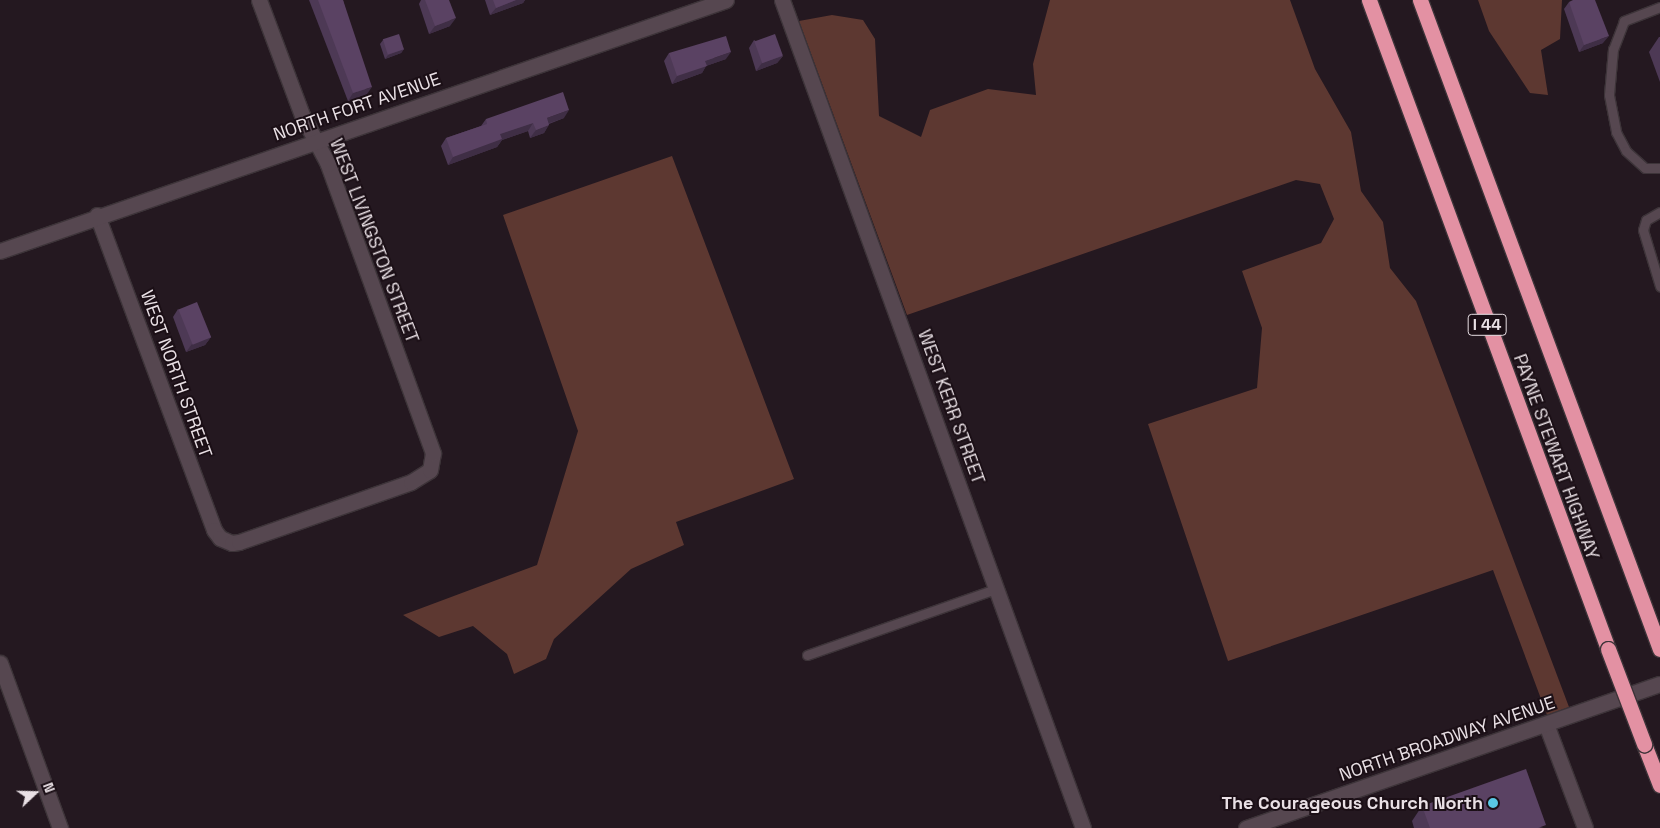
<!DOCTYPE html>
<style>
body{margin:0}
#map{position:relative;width:1660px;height:828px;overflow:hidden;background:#241820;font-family:"Space Grotesk",sans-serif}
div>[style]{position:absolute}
.green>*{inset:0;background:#5d3831}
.roads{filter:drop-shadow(1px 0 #3d3439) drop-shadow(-1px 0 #3d3439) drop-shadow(0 1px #3d3439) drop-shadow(0 -1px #3d3439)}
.lane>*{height:9px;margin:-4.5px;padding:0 4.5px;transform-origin:4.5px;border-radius:4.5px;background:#564750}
.street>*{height:15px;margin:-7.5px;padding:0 7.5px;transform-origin:7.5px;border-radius:7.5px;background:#564750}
.highway>*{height:15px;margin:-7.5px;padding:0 7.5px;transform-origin:7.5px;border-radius:7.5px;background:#e391a3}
.bridges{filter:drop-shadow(1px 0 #3d3439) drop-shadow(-1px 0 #3d3439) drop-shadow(0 1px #3d3439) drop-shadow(0 -1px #3d3439)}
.highway-bridge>*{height:15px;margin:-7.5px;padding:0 7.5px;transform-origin:7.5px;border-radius:7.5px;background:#e391a3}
.wall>*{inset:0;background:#4d3955}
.shaded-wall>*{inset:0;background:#3f2e45}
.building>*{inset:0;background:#5a4263;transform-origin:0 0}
.dots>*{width:14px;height:14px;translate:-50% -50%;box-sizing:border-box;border:2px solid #1b0f16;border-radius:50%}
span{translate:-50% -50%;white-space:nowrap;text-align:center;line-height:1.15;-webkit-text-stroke:4px #1b0f16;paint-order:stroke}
.shield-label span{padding:1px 4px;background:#1b0f16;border:1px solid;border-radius:4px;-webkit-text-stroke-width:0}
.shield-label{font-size:16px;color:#e9e0e5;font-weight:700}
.street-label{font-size:18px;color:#e9e0e5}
.poi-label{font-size:18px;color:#e9e0e5;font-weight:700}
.right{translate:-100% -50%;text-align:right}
.north{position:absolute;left:10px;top:768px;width:50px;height:50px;-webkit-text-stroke:4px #1b0f16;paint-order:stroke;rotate:69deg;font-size:14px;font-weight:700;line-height:20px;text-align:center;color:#e9e0e5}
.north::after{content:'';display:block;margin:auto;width:18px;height:22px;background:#e9e0e5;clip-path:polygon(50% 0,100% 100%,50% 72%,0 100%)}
</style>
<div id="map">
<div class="green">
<div style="clip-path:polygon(1050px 0,1290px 0,1315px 69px,1351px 132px,1361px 191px,1383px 222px,1390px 268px,1416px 301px,1569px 707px,1547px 715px,1493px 570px,1228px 661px,1148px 424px,1257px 388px,1262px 328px,1242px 271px,1321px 243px,1334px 219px,1320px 184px,1296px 180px,907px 315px,799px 21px,832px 15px,863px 20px,875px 39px,879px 116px,921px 137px,930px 110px,988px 89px,1036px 95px,1033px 64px)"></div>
<div style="clip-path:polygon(1478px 0,1562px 0,1560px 39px,1541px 50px,1548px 95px,1530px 93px,1489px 31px)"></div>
<div style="clip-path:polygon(672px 156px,794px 479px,676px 522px,684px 545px,631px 569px,554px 639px,546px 659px,514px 674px,507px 654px,473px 626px,439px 637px,403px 615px,537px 565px,578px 431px,503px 215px)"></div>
</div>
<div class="roads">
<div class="lane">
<div style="left:1660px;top:7px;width:39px;rotate:159deg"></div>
<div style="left:1624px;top:21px;width:30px;rotate:111deg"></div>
<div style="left:1613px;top:49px;width:46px;rotate:95deg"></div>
<div style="left:1609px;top:95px;width:38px;rotate:79deg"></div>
<div style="left:1616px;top:132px;width:21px;rotate:62deg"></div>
<div style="left:1626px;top:151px;width:25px;rotate:42deg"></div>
<div style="left:1645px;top:168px;width:15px"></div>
<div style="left:1660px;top:212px;width:16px;rotate:150deg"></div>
<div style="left:1646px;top:220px;width:10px;rotate:107deg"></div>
<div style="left:1643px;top:230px;width:59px;rotate:73.1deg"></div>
<div style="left:807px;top:655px;width:202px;rotate:-19.3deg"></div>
</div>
<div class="street">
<div style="left:782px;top:0;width:881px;rotate:70.02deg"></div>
<div style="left:97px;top:215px;width:336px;rotate:69.6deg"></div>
<div style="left:214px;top:530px;width:10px;rotate:53deg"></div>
<div style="left:220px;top:538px;width:13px;rotate:23deg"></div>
<div style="left:232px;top:543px;width:7px;rotate:-8deg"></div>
<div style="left:239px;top:542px;width:182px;rotate:-19.2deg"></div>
<div style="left:411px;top:482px;width:22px;rotate:-32deg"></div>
<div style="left:430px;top:470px;width:17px;rotate:-80deg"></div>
<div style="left:433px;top:453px;width:307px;rotate:-110deg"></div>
<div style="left:328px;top:164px;width:55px;rotate:-118deg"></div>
<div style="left:302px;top:115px;width:123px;rotate:-110.5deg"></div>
<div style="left:0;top:251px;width:768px;rotate:-19.07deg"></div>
<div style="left:0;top:663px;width:176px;rotate:70deg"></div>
<div style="left:1546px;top:724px;width:111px;rotate:69.4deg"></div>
<div style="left:1246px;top:828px;width:438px;rotate:-19.2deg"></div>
</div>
<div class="highway">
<div style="left:1369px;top:0;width:692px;rotate:69.78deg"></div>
<div style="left:1420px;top:0;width:692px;rotate:69.71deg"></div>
<div style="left:1644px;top:744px;width:44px;rotate:68.7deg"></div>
</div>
</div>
<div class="bridges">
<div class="highway-bridge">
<div style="left:1608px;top:649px;width:102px;rotate:69.2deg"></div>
</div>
</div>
<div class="wall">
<div style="clip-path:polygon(309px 0,343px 0,367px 94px,348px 101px)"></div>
<div style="clip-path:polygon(421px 0,449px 0,450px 26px,429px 34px,419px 4px)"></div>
<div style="clip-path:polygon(485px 0,525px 0,523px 3px,490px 15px)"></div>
<div style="clip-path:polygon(1569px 2px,1603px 43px,1579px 52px,1564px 9px)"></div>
<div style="clip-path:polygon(1659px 37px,1660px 37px,1660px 82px,1649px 52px)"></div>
<div style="clip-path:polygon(383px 40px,404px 49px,401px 53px,385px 59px,380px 44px)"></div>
<div style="clip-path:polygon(754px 40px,783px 56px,777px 63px,756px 71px,749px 48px)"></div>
<div style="clip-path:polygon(669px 53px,726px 59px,706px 66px,702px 73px,672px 84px,664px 61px)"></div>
<div style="clip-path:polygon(564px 118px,549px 124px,544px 133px,530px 138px,528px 131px,502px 140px,497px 147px,448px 165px,441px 146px,446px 138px,481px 126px,486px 119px)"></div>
<div style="clip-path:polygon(178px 309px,211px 337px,205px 345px,186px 352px,173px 317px)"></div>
<div style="clip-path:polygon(1422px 806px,1544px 828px,1414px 828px,1412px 821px)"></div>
</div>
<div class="shaded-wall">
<div style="clip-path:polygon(516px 0,525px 0,523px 3px,490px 15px,496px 8px)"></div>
<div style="clip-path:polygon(456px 18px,450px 26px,429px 34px,435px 26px)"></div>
<div style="clip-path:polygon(1609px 36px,1603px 43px,1579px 52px,1584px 45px)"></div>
<div style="clip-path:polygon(404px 49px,401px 53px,385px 59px,388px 55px)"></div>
<div style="clip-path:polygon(731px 52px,726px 59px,706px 66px,702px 73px,672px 84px,677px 76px,705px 61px)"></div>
<div style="clip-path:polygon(783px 56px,777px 63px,756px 71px,762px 63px)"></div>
<div style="clip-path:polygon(372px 87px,367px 94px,348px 101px,353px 93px)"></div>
<div style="clip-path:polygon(569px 110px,564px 118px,541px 126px,547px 118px)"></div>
<div style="clip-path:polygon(533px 123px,528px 131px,502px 140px,497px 147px,448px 165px,453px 157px,500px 134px)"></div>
<div style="clip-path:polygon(549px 125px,544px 133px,530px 138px,536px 130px)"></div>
<div style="clip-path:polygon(211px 337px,205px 345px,186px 352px,192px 344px)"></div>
</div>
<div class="building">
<div style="clip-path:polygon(318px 0,343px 0,372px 87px,353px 93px)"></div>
<div style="clip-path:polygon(425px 0,449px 0,456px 18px,435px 26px)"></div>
<div style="clip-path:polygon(493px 0,516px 0,496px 8px)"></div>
<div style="clip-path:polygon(1573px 0,1595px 0,1609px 36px,1584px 45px,1569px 2px)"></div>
<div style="left:399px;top:34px;width:16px;height:17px;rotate:72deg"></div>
<div style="left:775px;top:34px;width:23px;height:22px;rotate:70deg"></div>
<div style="clip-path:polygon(726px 36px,731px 52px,705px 61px,707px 66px,677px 76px,669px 53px)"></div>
<div style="clip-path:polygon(563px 92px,569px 110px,547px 118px,549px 125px,536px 130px,533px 123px,500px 134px,502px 139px,453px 157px,446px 138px,487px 124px,486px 119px)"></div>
<div style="left:197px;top:302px;width:38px;height:20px;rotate:68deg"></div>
<div style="clip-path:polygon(1526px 769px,1546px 825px,1538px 828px,1430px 828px,1422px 806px)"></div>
</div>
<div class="dots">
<div style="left:1493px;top:803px;background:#59c8e5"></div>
</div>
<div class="shield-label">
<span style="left:1487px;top:325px">I 44</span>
</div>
<div class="street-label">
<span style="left:357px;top:107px;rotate:-19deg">NORTH FORT AVENUE</span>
<span style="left:374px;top:241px;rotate:69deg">WEST LIVINGSTON STREET</span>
<span style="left:176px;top:374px;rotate:70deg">WEST NORTH STREET</span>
<span style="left:951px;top:407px;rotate:70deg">WEST KERR STREET</span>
<span style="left:1556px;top:457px;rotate:70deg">PAYNE STEWART HIGHWAY</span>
<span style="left:1447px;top:739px;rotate:-19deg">NORTH BROADWAY AVENUE</span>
</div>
<div class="poi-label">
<span class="right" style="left:1483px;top:803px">The Courageous Church North</span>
</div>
<div class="north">N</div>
</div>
